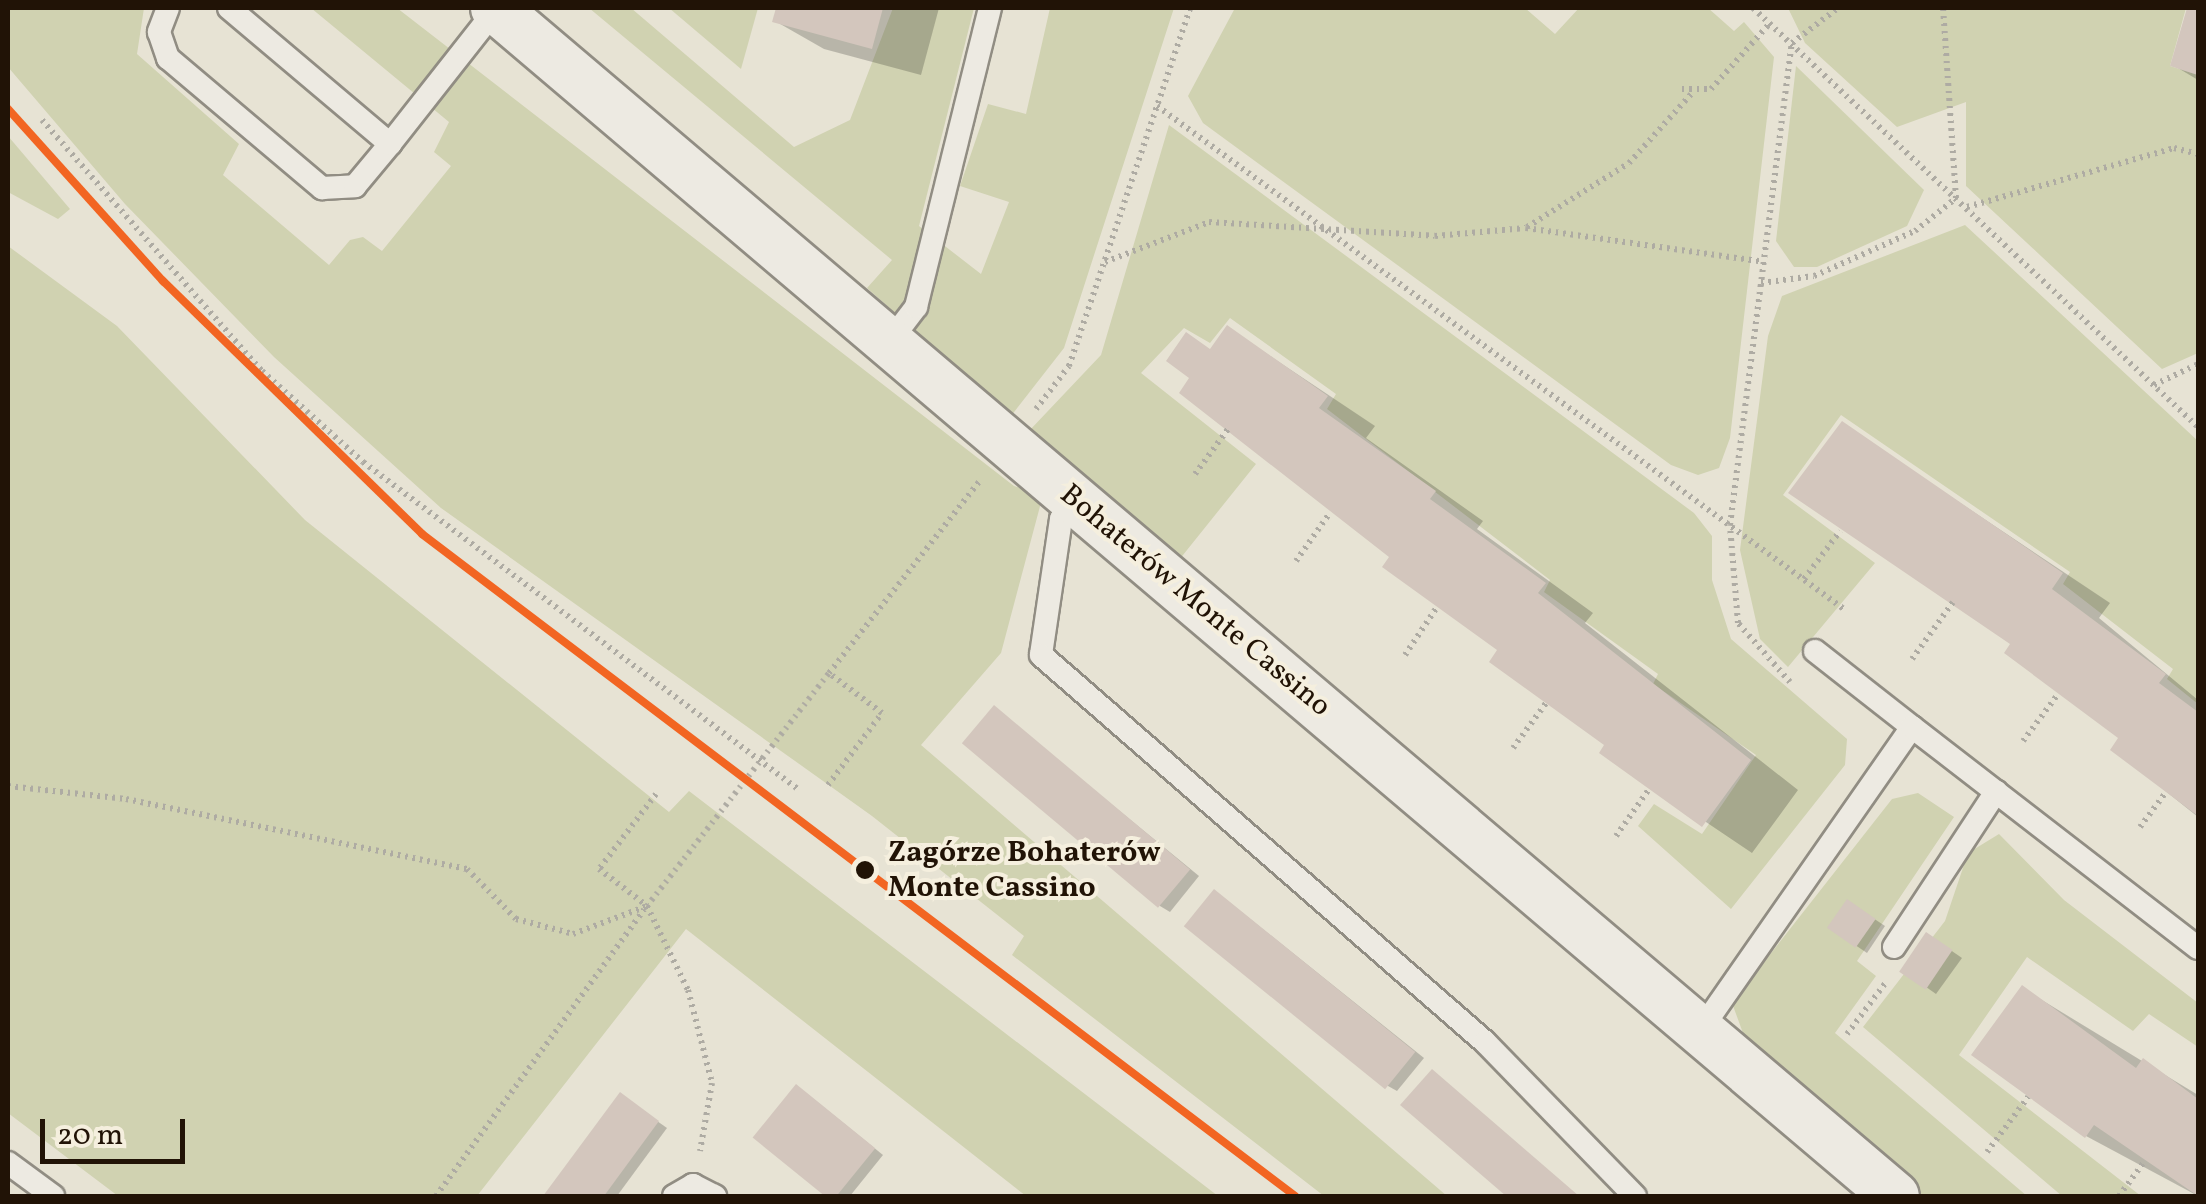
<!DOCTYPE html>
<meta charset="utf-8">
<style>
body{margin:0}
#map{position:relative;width:2206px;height:1204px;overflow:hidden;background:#e7e3d4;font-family:Vollkorn,serif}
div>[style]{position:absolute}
.green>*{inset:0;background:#d0d2b1}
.shadow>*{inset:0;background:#0003}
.building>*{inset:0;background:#d3c6bd;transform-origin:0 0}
.path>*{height:6px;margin-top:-3px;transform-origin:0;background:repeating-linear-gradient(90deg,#aeaba3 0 2.5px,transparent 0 7.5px)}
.roads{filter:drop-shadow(2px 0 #918d83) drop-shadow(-2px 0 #918d83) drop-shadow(0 2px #918d83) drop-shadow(0 -2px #918d83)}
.service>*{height:22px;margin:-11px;padding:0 11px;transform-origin:11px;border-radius:11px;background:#edeae2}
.minor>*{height:48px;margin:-24px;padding:0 24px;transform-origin:24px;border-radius:24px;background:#edeae2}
.path-bridge>*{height:6px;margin-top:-3px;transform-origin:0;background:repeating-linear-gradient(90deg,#aeaba3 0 2.5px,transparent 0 7.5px)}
.tram-1>*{height:8px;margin:-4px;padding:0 4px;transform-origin:4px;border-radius:4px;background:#f26522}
.dots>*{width:28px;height:28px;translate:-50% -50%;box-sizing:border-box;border:5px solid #f5efde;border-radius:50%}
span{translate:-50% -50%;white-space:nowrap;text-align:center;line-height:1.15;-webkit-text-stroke:8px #f5efde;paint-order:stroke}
.street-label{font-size:30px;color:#211306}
.stop-label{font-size:30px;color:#211306;font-weight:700}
.left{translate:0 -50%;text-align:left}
.frame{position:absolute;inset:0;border:10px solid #211306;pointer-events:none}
.scale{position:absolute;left:40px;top:1119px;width:145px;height:45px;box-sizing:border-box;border:5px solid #211306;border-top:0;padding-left:12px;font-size:30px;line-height:35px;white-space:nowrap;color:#211306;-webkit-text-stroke:8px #f5efde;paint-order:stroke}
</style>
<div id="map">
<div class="green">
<div style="clip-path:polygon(8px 8px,144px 8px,137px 54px,239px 144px,223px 175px,329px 265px,350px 240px,363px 237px,382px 251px,451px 166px,434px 152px,449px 122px,311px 8px,397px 8px,1014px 486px,1043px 495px,1001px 653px,921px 745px,1447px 1196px,1324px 1196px,1012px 955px,1024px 936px,872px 816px,441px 508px,274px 357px,125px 204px,8px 67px)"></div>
<div style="clip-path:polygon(589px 8px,631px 8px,794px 147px,850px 120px,893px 8px,974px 8px,919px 226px,981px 274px,1009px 202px,960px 186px,988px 104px,1026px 114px,1050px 8px,1174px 8px,1064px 348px,1011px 416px,867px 288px,892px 260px)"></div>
<div style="clip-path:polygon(669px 8px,758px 8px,741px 69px)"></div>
<div style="clip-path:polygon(1235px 8px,1525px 8px,1555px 34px,1579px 8px,1708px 8px,1734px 31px,1744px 22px,1774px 57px,1730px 438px,1719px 468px,1698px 475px,1671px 465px,1203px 123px,1188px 96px)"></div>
<div style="clip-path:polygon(1788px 8px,2186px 8px,2170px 66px,2198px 75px,2198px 353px,2162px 369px,1966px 186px,1966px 102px,1897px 127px,1805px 43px)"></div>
<div style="clip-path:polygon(1796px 66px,1924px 190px,1907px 226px,1817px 267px,1794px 267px,1776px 241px)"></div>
<div style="clip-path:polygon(1169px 125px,1694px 513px,1712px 536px,1712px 580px,1731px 639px,1847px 739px,1845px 765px,1731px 909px,1638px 826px,1654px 804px,1702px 834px,1756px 755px,1653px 684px,1658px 674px,1544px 592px,1550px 580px,1327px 409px,1336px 394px,1230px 318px,1210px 343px,1184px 328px,1141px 373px,1256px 464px,1179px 560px,1029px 431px,1101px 355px)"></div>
<div style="clip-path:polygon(8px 136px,70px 209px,58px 219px,8px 192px)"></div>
<div style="clip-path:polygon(1965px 225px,2198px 441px,2198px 704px,2167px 679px,2173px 669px,2063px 584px,2070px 572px,1841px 415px,1783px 495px,1875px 563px,1788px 667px,1760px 639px,1740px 550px,1768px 336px,1782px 296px)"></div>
<div style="clip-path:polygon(8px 246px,117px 326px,305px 520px,669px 812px,689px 791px,1218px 1196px,1026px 1196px,686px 929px,477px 1196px,118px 1196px,8px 1113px)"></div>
<div style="clip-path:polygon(1918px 793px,1954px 817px,1857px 961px,1876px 976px,1835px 1033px,2027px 1196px,1922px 1196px,1747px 1044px,1732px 1003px,1892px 799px)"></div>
<div style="clip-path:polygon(1999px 834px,2064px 900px,2198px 1003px,2198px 1047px,2149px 1014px,2133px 1031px,2027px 957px,1959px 1055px,2141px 1196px,2062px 1196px,1863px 1027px,1945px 921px,1968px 853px)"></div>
</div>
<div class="shadow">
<div style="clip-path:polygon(779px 8px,939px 8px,921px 75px,824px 49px,775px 21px)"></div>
<div style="clip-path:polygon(2189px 8px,2198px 8px,2198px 80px,2173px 65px)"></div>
<div style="clip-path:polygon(1228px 328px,1375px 426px,1366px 438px,1483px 521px,1477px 529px,1593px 613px,1585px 623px,1798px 790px,1752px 853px,1602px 752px,1608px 744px,1392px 557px,1211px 352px)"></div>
<div style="clip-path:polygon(1842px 424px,2110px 603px,2099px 618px,2198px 700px,2198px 817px,2113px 749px,2122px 737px,2014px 643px)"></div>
<div style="clip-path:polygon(994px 708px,1199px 876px,1170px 912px,1160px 906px)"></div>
<div style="clip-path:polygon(1224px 898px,1424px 1058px,1397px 1091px,1388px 1086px)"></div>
<div style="clip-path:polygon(1858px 908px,1885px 926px,1867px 953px,1830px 928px)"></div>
<div style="clip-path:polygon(1936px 940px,1962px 958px,1936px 994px,1902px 970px)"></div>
<div style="clip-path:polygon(2022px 988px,2198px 1095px,2198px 1196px,2086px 1136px)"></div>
<div style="clip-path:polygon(806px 1093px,883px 1155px,850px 1196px,830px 1196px,756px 1138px)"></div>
<div style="clip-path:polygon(620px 1095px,667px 1128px,617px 1196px,546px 1196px)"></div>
</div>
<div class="building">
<div style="clip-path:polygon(776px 8px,883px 8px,872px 49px,772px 22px)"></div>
<div style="clip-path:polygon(2187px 8px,2198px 8px,2198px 75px,2170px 66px)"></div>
<div style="clip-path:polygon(1227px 325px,1328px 396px,1319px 408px,1436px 491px,1430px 499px,1546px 583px,1538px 593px,1751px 760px,1702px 827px,1599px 753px,1604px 745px,1489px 662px,1497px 650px,1382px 567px,1389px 557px,1179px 393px,1189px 378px,1166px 361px,1186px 332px,1210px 349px)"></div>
<div style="clip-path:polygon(1842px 421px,2063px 573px,2052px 589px,2166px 674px,2159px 683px,2198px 712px,2198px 816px,2110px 750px,2118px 738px,2004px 653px,2010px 644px,1788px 493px)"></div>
<div style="left:994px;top:705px;width:256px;height:50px;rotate:40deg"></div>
<div style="left:1214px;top:889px;width:259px;height:48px;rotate:39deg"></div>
<div style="left:1847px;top:899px;width:35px;height:35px;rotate:35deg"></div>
<div style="left:1926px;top:932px;width:32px;height:48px;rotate:34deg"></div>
<div style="clip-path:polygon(2022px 985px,2136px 1068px,2143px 1058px,2198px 1099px,2198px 1196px,2094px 1125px,2085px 1138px,1971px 1055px)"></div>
<div style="clip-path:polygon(1432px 1069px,1579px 1196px,1506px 1196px,1400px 1105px)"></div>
<div style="left:796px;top:1084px;width:102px;height:69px;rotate:39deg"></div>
<div style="clip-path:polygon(620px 1092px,659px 1121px,604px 1196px,543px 1196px)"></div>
</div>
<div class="path">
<div style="left:1753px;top:8px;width:611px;rotate:43.28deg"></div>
<div style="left:1682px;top:89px;width:29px"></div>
<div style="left:1711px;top:89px;width:89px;rotate:-48.2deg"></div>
<div style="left:1157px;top:106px;width:853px;rotate:36.22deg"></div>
<div style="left:42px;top:120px;width:334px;rotate:48.8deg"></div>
<div style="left:262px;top:371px;width:136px;rotate:42deg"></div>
<div style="left:363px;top:462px;width:546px;rotate:36.95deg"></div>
<div style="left:1967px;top:207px;width:215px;rotate:-15.9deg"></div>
<div style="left:2174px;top:148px;width:25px;rotate:14deg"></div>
<div style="left:1527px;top:227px;width:120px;rotate:-32.1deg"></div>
<div style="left:1629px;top:163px;width:96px;rotate:-48deg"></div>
<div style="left:1105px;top:262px;width:111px;rotate:-21deg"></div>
<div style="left:1209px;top:222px;width:226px;rotate:3.5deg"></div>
<div style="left:1435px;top:236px;width:91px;rotate:-5deg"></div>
<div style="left:1526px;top:228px;width:240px;rotate:8.1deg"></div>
<div style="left:1761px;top:283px;width:53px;rotate:-7.5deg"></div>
<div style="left:1814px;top:276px;width:111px;rotate:-24deg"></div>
<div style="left:1915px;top:231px;width:53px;rotate:-38.8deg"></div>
<div style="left:1956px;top:198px;width:190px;rotate:-93.9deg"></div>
<div style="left:2154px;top:385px;width:49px;rotate:-25.5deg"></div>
<div style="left:1036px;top:409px;width:54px;rotate:-52.5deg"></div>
<div style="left:1069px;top:366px;width:378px;rotate:-71.3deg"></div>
<div style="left:1195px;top:474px;width:56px;rotate:-53.7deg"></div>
<div style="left:1296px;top:561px;width:57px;rotate:-54.9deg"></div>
<div style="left:1804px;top:579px;width:60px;rotate:-53.1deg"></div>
<div style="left:1405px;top:655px;width:58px;rotate:-56.3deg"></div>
<div style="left:1912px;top:659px;width:70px;rotate:-54.3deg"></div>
<div style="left:1790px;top:682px;width:79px;rotate:-131.4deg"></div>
<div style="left:1738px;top:623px;width:98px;rotate:-94.7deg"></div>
<div style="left:1730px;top:525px;width:486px;rotate:-82.7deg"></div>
<div style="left:1792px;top:43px;width:58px;rotate:-37.3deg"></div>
<div style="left:2023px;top:741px;width:59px;rotate:-53.3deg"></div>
<div style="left:1513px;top:748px;width:56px;rotate:-53.7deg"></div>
<div style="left:828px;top:785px;width:90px;rotate:-53.1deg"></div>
<div style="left:882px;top:713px;width:66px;rotate:-143deg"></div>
<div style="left:829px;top:673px;width:243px;rotate:-51.9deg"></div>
<div style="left:8px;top:786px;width:119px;rotate:6.3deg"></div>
<div style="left:126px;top:799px;width:348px;rotate:11.6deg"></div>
<div style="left:467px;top:869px;width:70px;rotate:45.6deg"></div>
<div style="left:516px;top:919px;width:59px;rotate:14.7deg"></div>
<div style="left:573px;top:934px;width:79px;rotate:-20.7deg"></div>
<div style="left:656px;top:794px;width:94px;rotate:127.2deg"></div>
<div style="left:599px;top:869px;width:61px;rotate:37.6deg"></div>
<div style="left:647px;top:906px;width:93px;rotate:64deg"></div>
<div style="left:688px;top:990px;width:96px;rotate:75.5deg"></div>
<div style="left:712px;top:1083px;width:69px;rotate:100deg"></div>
<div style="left:2140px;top:827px;width:44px;rotate:-53.4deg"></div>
<div style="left:1616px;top:836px;width:57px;rotate:-54.9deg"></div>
<div style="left:1847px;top:1034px;width:66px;rotate:-53deg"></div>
<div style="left:1987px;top:1152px;width:69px;rotate:-53.3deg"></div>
<div style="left:436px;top:1196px;width:354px;rotate:-54deg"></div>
<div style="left:2119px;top:1196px;width:42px;rotate:-53.7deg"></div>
</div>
<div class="roads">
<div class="service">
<div style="left:168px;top:8px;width:26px;rotate:111deg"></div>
<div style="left:159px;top:32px;width:28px;rotate:71deg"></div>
<div style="left:168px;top:58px;width:202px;rotate:40.2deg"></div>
<div style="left:322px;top:188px;width:33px;rotate:-3deg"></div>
<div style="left:355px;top:186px;width:55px;rotate:-50.2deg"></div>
<div style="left:229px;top:8px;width:211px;rotate:40.2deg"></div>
<div style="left:390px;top:144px;width:173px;rotate:-51.8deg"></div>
<div style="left:890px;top:341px;width:43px;rotate:-52.6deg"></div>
<div style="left:916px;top:307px;width:308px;rotate:-76.1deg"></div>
<div style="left:1076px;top:501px;width:23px;rotate:130deg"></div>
<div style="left:1061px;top:519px;width:137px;rotate:98.4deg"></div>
<div style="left:1041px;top:655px;width:589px;rotate:41.08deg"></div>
<div style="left:1485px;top:1042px;width:215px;rotate:45.8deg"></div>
<div style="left:1815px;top:651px;width:123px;rotate:38.1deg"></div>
<div style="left:1894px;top:947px;width:186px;rotate:-56.7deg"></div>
<div style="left:1702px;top:1028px;width:367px;rotate:-55.1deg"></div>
<div style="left:1912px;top:727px;width:361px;rotate:37.7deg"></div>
<div style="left:8px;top:1163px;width:56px;rotate:36.3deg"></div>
<div style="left:674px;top:1196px;width:22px;rotate:-30deg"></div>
<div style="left:693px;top:1185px;width:25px;rotate:27deg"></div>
</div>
<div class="minor">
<div style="left:495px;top:8px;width:1836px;rotate:40.32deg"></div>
</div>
</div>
<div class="path-bridge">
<div style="left:647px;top:906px;width:296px;rotate:-52deg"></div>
</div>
<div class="tram-1">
<div style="left:8px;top:109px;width:232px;rotate:48deg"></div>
<div style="left:163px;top:281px;width:362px;rotate:44.3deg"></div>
<div style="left:422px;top:534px;width:1096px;rotate:37.17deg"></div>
</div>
<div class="dots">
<div style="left:865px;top:870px;background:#211306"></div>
</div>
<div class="street-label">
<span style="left:1195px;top:601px;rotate:40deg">Bohaterów Monte Cassino</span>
</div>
<div class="stop-label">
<span class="left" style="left:888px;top:870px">Zagórze Bohaterów<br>Monte Cassino</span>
</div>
<div class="frame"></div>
<div class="scale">20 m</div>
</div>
